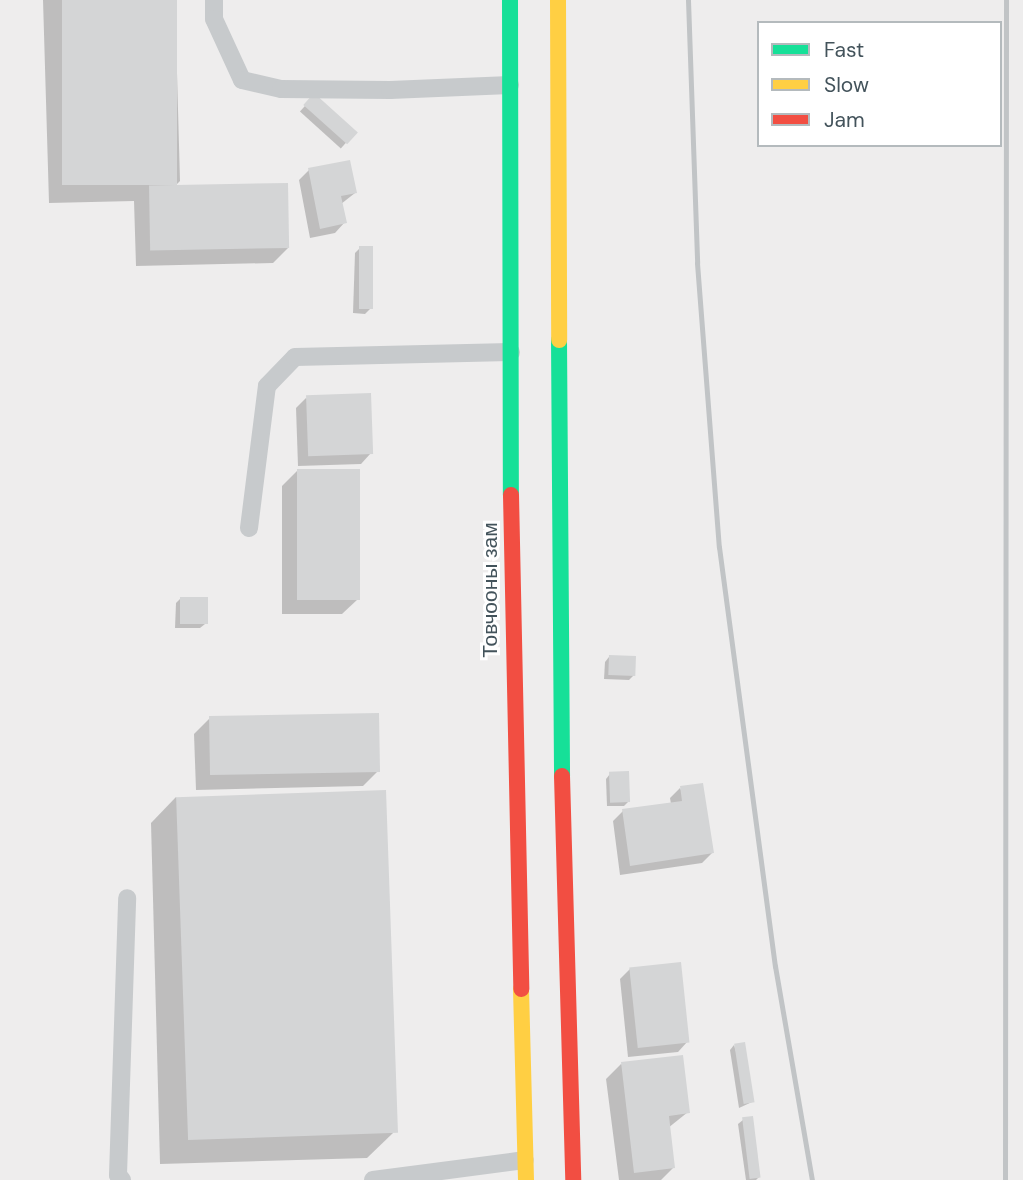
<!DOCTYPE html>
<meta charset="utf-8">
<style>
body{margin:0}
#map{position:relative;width:1023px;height:1180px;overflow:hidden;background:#eeeded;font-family:"DM Sans",sans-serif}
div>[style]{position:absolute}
.shadow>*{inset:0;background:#0003;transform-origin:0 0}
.building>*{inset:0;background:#d4d5d6;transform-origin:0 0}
.lane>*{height:18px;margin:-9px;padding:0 9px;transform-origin:9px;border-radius:9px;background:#c7cacc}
.fast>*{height:16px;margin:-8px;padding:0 8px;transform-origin:8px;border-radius:8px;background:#16e098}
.slow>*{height:16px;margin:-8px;padding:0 8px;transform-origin:8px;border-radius:8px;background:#ffcf43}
.jam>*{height:16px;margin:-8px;padding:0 8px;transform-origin:8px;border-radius:8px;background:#f24e42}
.rail>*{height:5px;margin:-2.5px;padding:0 2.5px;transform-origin:2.5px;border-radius:2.5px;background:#c1c4c6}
span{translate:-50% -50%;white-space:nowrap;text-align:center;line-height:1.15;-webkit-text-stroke:6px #fff;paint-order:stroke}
.street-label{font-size:21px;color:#43535b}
.legend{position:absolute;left:757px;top:21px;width:245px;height:126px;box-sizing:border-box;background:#fff;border:2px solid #b4babd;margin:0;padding:9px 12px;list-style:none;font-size:21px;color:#43535b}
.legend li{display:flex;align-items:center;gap:14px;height:35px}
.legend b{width:35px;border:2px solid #b4babd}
</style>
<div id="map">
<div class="shadow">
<div style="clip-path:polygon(43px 0,175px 0,180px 181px,174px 187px,288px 248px,273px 263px,136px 266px,134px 201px,49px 203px)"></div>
<div style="left:314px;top:96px;width:55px;height:21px;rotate:42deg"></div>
<div style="clip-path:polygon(309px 170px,355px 193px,341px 204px,345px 222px,335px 233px,310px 238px,299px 180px)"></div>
<div style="clip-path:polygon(360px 248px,370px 309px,365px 314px,353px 313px,355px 253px)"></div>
<div style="clip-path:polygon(306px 398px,371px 453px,361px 464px,298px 466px,296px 408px)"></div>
<div style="clip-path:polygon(297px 471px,358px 599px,342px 614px,282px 614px,282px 486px)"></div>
<div style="clip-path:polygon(181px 598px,205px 624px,200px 628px,175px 628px,176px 603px)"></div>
<div style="clip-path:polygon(609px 657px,634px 675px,629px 680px,604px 679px,605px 662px)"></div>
<div style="clip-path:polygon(209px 719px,378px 771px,363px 786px,196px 790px,194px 734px)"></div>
<div style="clip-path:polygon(610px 774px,629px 801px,624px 806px,607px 806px,606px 779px)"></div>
<div style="clip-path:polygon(680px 788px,712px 853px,702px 863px,620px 875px,613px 821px,623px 811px,671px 804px,670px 798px)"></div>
<div style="clip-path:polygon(176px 797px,393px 1133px,367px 1158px,160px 1164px,151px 823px)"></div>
<div style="clip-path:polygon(630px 969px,688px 1041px,678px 1052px,628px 1057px,620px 979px)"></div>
<div style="clip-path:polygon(734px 1045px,752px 1102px,739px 1108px,730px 1050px)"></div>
<div style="clip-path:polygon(621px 1064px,688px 1112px,668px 1128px,673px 1168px,661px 1180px,619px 1180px,606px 1079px)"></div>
<div style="clip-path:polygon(743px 1120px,760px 1176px,756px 1180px,746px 1180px,738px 1124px)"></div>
</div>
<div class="building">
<div style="left:62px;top:0;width:115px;height:185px"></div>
<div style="left:314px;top:93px;width:59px;height:16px;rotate:42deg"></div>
<div style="clip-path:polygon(350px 160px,357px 193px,341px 196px,347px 223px,320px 229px,308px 168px)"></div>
<div style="left:288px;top:183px;width:65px;height:139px;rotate:89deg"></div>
<div style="left:359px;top:246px;width:14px;height:63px"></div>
<div style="left:371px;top:393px;width:61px;height:65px;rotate:88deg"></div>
<div style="left:297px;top:469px;width:63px;height:131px"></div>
<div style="left:180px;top:597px;width:28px;height:27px"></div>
<div style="left:609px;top:655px;width:27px;height:20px;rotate:2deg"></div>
<div style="left:379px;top:713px;width:59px;height:170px;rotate:89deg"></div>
<div style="left:629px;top:771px;width:31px;height:20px;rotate:88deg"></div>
<div style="clip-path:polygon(703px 783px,714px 853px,630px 866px,622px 809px,682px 801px,680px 786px)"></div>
<div style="left:386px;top:790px;width:343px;height:210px;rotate:88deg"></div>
<div style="left:681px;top:962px;width:81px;height:52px;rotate:84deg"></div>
<div style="left:745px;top:1042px;width:61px;height:11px;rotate:81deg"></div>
<div style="clip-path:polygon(683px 1055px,690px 1113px,669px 1116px,675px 1168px,634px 1173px,621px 1062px)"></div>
<div style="left:753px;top:1116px;width:62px;height:11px;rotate:83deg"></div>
</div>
<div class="lane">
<div style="left:214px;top:0;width:19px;rotate:90deg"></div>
<div style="left:214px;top:19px;width:67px;rotate:65.3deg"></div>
<div style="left:242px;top:80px;width:40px;rotate:13deg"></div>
<div style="left:281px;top:89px;width:109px;rotate:0.5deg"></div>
<div style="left:390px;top:90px;width:120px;rotate:-2.4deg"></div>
<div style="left:249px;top:528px;width:143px;rotate:-82.8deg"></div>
<div style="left:267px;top:386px;width:40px;rotate:-46deg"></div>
<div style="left:295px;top:357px;width:216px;rotate:-1.3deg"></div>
<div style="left:122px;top:1180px;width:6px;rotate:-129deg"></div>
<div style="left:118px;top:1175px;width:277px;rotate:-88.1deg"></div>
<div style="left:373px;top:1180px;width:153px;rotate:-7.5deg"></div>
</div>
<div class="fast">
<div style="left:510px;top:0;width:495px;rotate:89.9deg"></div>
<div style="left:559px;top:340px;width:436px;rotate:89.6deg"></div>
</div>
<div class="slow">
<div style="left:558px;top:0;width:340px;rotate:89.8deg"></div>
<div style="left:521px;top:989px;width:191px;rotate:88.5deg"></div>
</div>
<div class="jam">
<div style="left:511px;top:495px;width:494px;rotate:88.8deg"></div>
<div style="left:562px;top:776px;width:404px;rotate:88.4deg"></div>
</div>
<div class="rail">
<div style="left:688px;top:0;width:263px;rotate:88deg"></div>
<div style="left:697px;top:263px;width:285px;rotate:85.6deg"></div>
<div style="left:719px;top:547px;width:423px;rotate:82.4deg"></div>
<div style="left:775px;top:966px;width:217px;rotate:80.2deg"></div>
<div style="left:1005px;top:1180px;width:1180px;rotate:-89.95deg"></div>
</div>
<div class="street-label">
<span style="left:490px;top:590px;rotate:-90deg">Товчооны зам</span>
</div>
<ul class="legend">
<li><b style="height:9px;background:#16e098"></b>Fast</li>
<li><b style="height:9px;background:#ffcf43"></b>Slow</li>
<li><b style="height:9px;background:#f24e42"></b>Jam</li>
</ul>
</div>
